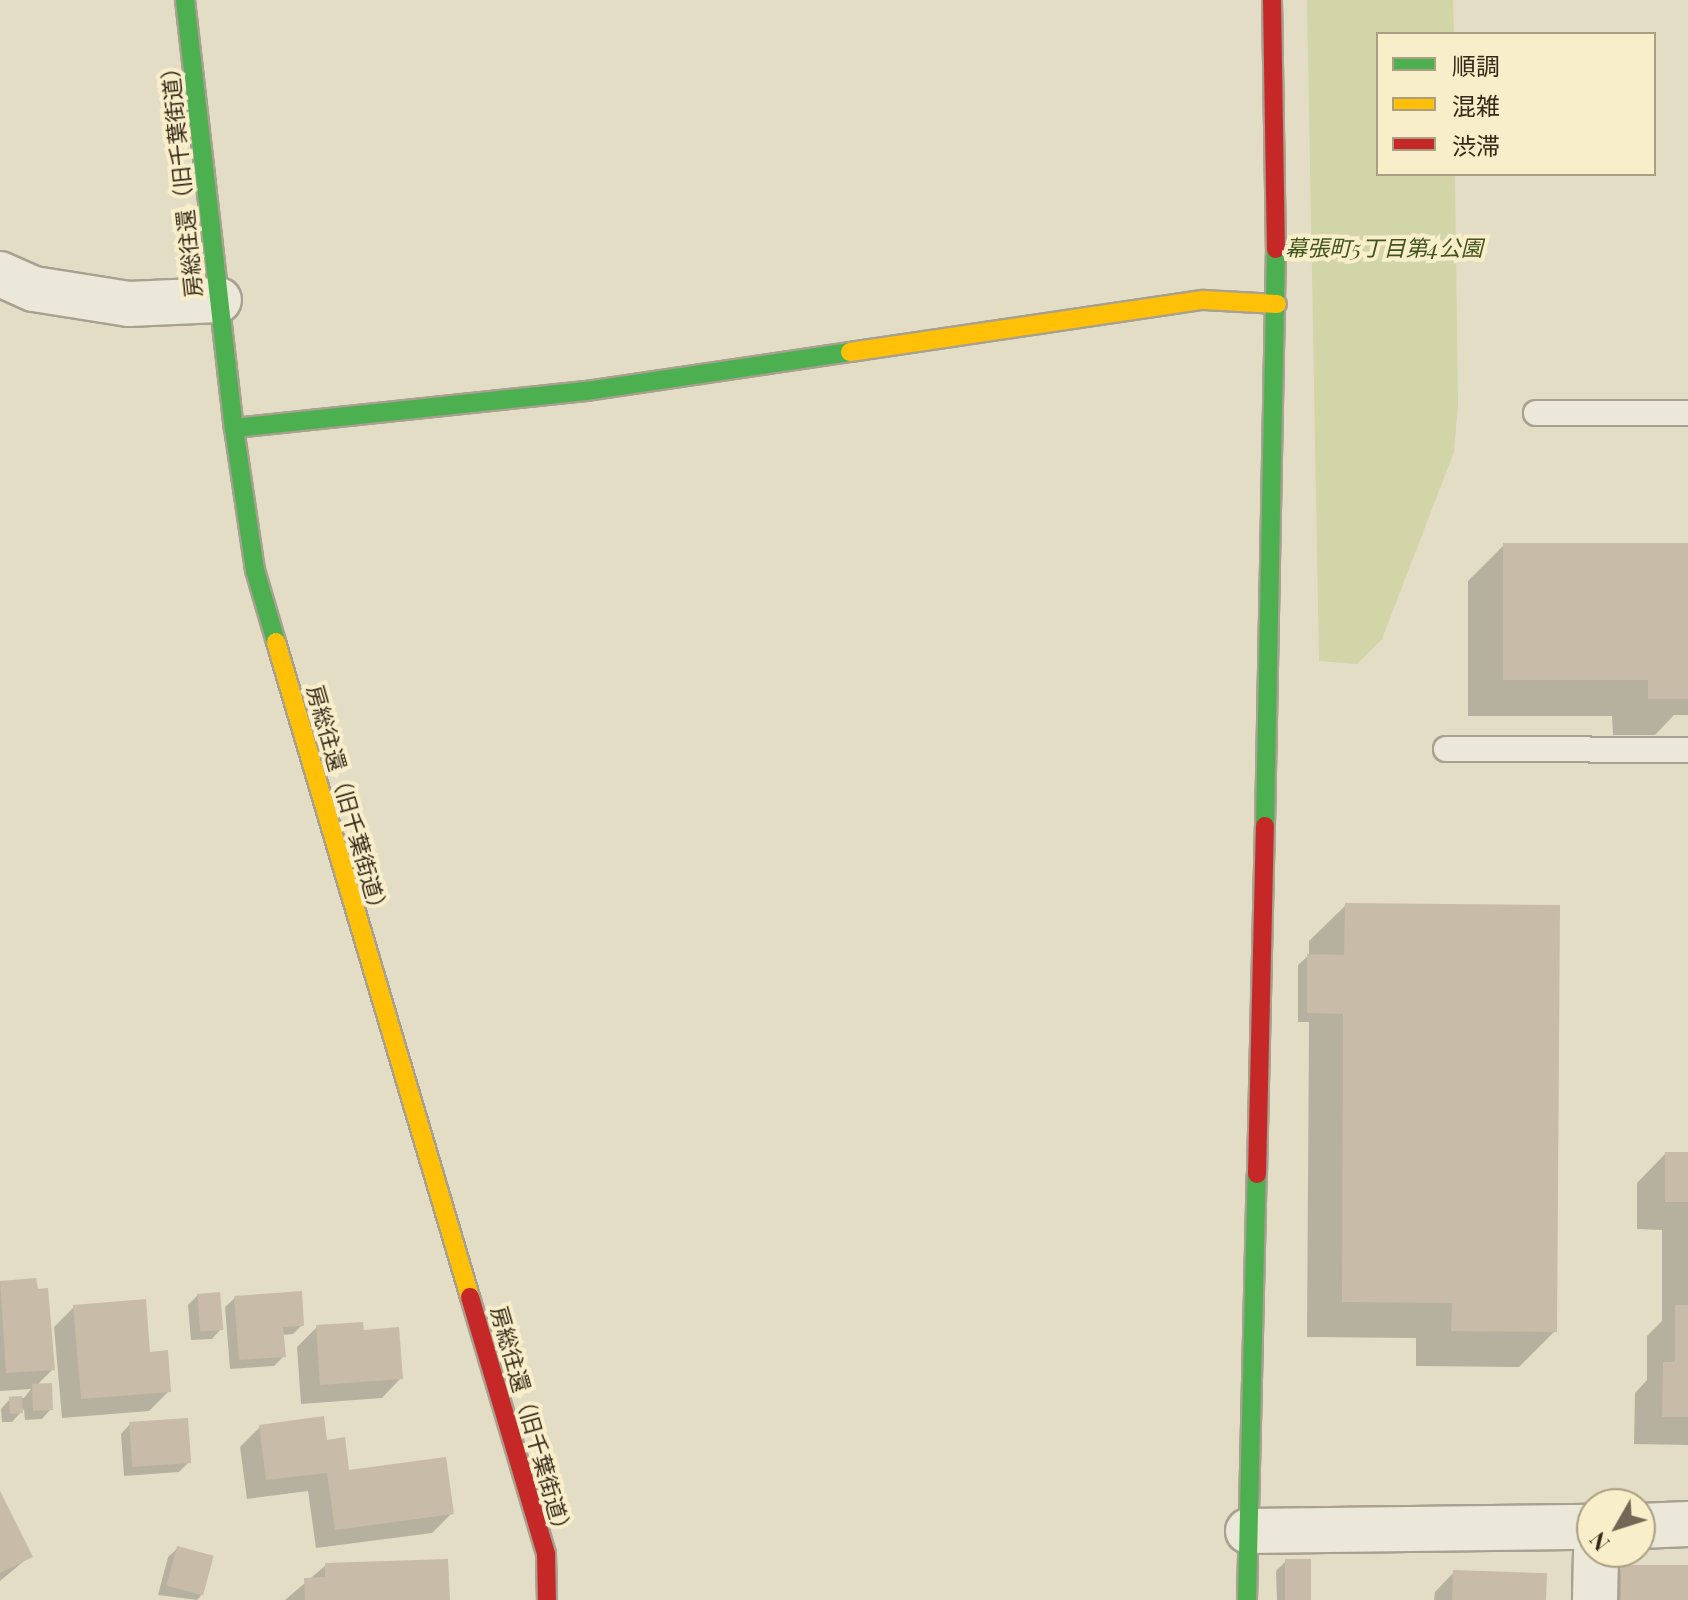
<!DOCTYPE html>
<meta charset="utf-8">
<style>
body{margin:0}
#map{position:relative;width:1688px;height:1600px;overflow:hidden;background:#e4ddc6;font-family:"Playfair Display","Noto Sans JP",serif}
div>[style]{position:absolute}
.green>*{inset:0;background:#d1d5a7}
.shadow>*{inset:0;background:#0003}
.building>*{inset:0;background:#c8bba7;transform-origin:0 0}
.roads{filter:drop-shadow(2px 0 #a8a090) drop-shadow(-2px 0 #a8a090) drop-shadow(0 2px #a8a090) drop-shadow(0 -2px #a8a090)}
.lane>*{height:24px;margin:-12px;padding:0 12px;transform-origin:12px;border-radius:12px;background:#ebe7d9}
.street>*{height:44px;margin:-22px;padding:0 22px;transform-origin:22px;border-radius:22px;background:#ebe7d9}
.fast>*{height:18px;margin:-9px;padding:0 9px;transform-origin:9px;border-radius:9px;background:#4caf50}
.slow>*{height:18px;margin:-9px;padding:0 9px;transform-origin:9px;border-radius:9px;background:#ffc107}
.jam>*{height:18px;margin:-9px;padding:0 9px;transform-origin:9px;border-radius:9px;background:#c62828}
span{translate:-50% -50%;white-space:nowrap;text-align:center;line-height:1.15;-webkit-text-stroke:8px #f8eec9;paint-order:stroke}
.street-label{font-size:22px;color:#362919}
.park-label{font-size:22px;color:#42541e;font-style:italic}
.legend{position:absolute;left:1376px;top:32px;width:280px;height:144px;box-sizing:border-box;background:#f8eec9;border:2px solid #aa9f83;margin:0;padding:10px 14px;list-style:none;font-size:24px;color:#362919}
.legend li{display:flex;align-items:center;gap:16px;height:40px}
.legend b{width:40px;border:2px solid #aa9f83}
.north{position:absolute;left:1576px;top:1488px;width:80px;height:80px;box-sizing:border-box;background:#f8eec9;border:2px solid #aa9f83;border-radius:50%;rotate:231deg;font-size:22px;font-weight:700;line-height:32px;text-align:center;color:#362919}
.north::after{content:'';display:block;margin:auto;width:28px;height:36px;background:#736856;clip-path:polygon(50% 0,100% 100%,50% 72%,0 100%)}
</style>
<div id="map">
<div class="green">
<div style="clip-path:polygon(1307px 0,1453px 0,1454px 34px,1378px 34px,1378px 174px,1455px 174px,1458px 404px,1454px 452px,1382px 639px,1357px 664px,1319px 661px)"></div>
</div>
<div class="shadow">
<div style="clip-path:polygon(1504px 545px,1688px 545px,1688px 715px,1674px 715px,1655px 735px,1613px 735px,1612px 716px,1468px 716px,1468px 581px)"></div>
<div style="clip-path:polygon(1346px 905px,1555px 1331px,1519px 1367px,1416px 1366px,1416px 1338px,1307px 1337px,1309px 1022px,1298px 1022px,1298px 965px,1309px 955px,1309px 941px)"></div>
<div style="clip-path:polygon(1665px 1154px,1688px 1154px,1688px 1445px,1634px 1444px,1635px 1393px,1647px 1380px,1647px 1336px,1662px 1321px,1662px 1230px,1637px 1229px,1637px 1183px)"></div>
<div style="clip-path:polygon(35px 1280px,53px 1369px,35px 1387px,51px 1409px,42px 1419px,25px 1420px,24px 1409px,12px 1422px,2px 1422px,1px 1409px,10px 1399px,24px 1398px,31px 1389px,0 1391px,0 1283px)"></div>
<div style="clip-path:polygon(198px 1295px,221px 1329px,212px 1339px,191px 1340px,188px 1305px)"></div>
<div style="clip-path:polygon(235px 1298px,302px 1325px,293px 1334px,282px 1335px,284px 1356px,274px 1366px,230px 1369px,225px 1307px)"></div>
<div style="clip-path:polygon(74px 1307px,148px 1354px,169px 1391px,149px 1411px,62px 1418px,54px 1327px)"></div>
<div style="clip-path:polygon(317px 1327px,362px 1332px,401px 1378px,382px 1398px,301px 1404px,297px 1347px)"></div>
<div style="clip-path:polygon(130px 1424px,189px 1462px,179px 1472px,124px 1476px,121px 1434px)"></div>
<div style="clip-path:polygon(260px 1427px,347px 1473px,452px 1513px,432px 1533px,316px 1548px,308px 1491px,247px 1499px,240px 1447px)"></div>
<div style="clip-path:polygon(0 1496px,30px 1556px,0 1581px)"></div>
<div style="clip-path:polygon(178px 1548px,201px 1596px,197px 1600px,158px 1595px,168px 1557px)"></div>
<div style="clip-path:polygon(1286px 1561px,1310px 1600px,1277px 1600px,1276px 1571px)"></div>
<div style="clip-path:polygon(326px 1565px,448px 1600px,285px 1600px)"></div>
<div style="clip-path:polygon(1622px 1567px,1688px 1567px,1688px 1600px,1602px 1600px,1602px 1586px)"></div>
<div style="clip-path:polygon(1454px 1572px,1544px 1600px,1434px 1600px,1435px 1592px)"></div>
</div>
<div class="building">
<div style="clip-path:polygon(1503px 543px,1688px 543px,1688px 699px,1648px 699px,1648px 680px,1503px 680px)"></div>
<div style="clip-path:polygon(1345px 903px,1560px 905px,1557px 1332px,1451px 1331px,1452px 1303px,1342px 1302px,1343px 1014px,1307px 1013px,1307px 954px,1344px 955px)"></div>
<div style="left:1665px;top:1152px;width:23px;height:50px"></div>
<div style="clip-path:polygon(36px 1278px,38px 1289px,48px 1288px,55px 1370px,6px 1373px,0 1281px)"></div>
<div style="clip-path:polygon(302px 1291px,304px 1326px,283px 1327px,286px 1357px,239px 1360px,234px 1296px)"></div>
<div style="left:220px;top:1292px;width:38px;height:23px;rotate:85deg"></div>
<div style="clip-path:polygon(146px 1299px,150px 1352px,168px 1350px,171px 1392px,81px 1399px,73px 1305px)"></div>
<div style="clip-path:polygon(1675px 1305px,1688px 1305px,1688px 1417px,1662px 1417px,1663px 1362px,1675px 1362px)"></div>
<div style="clip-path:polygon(363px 1322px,364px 1330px,399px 1327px,403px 1379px,320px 1385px,316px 1325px)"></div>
<div style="left:52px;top:1383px;width:27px;height:20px;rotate:88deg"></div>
<div style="left:22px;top:1396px;width:17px;height:13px;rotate:87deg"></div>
<div style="clip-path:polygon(324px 1416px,327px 1440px,345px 1437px,349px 1470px,446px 1457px,454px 1514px,335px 1530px,327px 1473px,266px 1480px,259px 1425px)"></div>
<div style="left:188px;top:1418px;width:45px;height:59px;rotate:86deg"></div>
<div style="clip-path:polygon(0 1491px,33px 1557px,0 1573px)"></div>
<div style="left:177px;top:1546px;width:38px;height:41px;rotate:15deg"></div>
<div style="clip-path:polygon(448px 1559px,450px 1600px,305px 1600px,304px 1578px,325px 1577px,325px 1563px)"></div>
<div style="left:1285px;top:1559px;width:26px;height:41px"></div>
<div style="left:1621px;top:1565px;width:67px;height:35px"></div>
<div style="left:1453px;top:1570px;width:94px;height:30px;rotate:2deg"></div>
</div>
<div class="roads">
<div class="lane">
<div style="left:1536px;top:413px;width:152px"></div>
<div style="left:1446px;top:749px;width:242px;rotate:0.2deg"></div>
</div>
<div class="street">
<div style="left:0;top:274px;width:37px;rotate:24deg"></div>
<div style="left:34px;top:289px;width:96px;rotate:9deg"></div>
<div style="left:129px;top:304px;width:90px;rotate:-2.5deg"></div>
<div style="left:1640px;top:1526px;width:48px;rotate:-2.4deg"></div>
<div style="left:1248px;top:1531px;width:344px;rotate:-0.7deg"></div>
<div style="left:1595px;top:1600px;width:48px;rotate:-88.8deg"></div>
</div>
<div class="fast">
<div style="left:185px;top:0;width:431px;rotate:83.5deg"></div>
<div style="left:234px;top:428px;width:144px;rotate:81.6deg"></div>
<div style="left:255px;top:570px;width:75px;rotate:73.7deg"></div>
<div style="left:234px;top:428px;width:354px;rotate:-6deg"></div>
<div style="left:586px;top:391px;width:267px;rotate:-8.4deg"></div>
<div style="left:1265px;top:826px;width:577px;rotate:-88.91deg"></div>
<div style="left:1247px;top:1600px;width:426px;rotate:-88.7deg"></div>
</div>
<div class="slow">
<div style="left:850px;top:352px;width:358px;rotate:-8.4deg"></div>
<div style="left:1204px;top:300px;width:73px;rotate:3.1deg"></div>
<div style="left:276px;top:642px;width:683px;rotate:73.5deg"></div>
</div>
<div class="jam">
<div style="left:1272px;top:0;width:249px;rotate:89.1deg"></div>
<div style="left:1257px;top:1174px;width:348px;rotate:-88.7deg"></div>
<div style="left:470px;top:1297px;width:268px;rotate:73.5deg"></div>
<div style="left:546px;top:1554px;width:46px;rotate:88.8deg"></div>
</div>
</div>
<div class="street-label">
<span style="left:181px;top:177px;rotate:-96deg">房総往還（旧千葉街道）</span>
<span style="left:348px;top:802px;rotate:74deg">房総往還（旧千葉街道）</span>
<span style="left:532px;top:1423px;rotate:74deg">房総往還（旧千葉街道）</span>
</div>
<div class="park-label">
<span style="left:1384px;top:248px">幕張町5丁目第4公園</span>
</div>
<ul class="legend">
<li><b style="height:10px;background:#4caf50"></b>順調</li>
<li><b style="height:10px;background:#ffc107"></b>混雑</li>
<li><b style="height:10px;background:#c62828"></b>渋滞</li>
</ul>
<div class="north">N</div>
</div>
